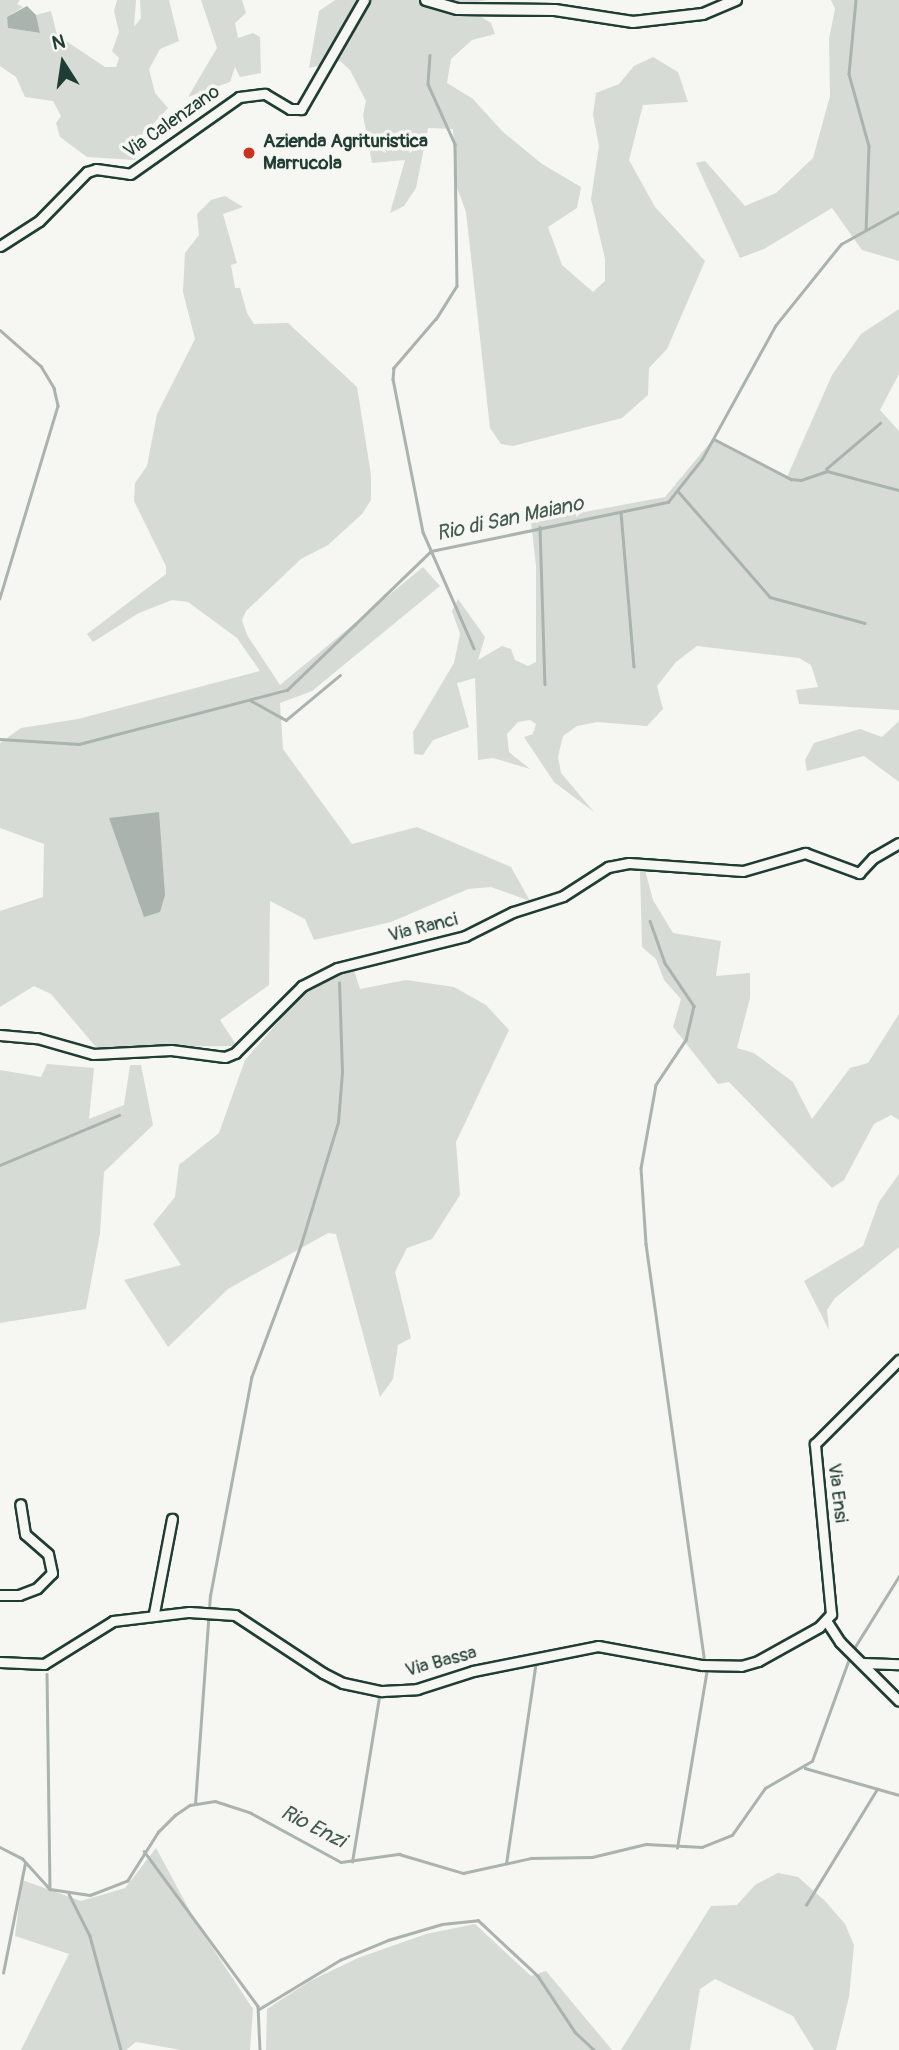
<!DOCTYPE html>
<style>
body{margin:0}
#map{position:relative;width:899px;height:2050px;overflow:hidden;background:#f6f6f2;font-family:Pangolin,sans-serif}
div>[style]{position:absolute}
.green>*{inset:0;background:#d6dbd6}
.water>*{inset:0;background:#aab3ae}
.stream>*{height:2.5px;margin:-1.25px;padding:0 1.25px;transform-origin:1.25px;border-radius:1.25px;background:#aab3ae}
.roads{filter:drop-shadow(2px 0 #1f3d34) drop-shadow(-2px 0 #1f3d34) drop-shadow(0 2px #1f3d34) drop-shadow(0 -2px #1f3d34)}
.minor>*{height:9px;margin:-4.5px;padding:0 4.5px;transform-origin:4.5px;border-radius:4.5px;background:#f6f6f2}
.tertiary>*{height:10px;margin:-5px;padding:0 5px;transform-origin:5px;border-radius:5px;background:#f6f6f2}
.dots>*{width:19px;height:19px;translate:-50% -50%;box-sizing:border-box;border:4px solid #f6f6f2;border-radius:50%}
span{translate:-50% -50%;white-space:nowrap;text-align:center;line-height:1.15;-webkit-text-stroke:7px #f6f6f2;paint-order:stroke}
.street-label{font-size:19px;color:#1f3d34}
.poi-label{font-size:19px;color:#1f3d34;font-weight:700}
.left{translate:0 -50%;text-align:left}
.water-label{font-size:21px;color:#425a52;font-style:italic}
.north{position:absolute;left:28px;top:28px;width:70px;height:70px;-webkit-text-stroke:5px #f6f6f2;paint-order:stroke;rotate:348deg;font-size:19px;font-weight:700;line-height:28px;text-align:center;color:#1f3d34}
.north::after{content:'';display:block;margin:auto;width:24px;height:32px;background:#1f3d34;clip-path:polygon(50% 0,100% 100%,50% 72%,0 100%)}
</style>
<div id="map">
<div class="green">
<div style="clip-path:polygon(0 0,20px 0,17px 4px,23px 7px,7px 17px,9px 28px,40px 33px,36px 15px,51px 11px,57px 35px,105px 67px,116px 67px,119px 58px,112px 51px,119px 32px,114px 11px,117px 0,136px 0,134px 27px,141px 18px,140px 0,169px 0,179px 41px,160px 49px,149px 69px,155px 93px,168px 108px,142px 136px,135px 160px,87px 157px,60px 137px,56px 123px,61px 116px,53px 101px,25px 97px,16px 77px,0 66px)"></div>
<div style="clip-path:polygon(201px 0,242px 0,246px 13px,235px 23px,238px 38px,253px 33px,260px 37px,261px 73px,240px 77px,235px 67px,230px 82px,188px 97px,217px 48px)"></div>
<div style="clip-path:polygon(335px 0,489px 0,461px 4px,491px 23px,495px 34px,472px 40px,451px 59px,447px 83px,473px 99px,503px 132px,542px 164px,581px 187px,577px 208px,548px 227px,562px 265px,593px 292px,605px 281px,605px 259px,591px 199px,599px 146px,593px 115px,596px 93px,619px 84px,634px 66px,653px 57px,678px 72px,688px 102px,643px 105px,629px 160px,655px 207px,705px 261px,667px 349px,649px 368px,648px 395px,622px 418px,513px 446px,501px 444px,490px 428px,466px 212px,455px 182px,453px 129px,428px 128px,416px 188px,404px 206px,390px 213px,405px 160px,372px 163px,363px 115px,366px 101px,350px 70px,340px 61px,309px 68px,319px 11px)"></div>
<div style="clip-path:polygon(831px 0,899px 0,899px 261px,862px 250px,832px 208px,764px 249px,740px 258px,696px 163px,705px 161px,745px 206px,776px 193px,813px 158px,830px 96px,829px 39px,835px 9px)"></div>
<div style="clip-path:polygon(225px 196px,243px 207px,223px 214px,237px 263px,231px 265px,235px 288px,240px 288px,247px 313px,254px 324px,288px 323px,357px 387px,371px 475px,371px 500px,362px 514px,328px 545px,301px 559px,246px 611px,242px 620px,247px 635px,280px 685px,423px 567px,440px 586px,312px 691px,280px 703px,283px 749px,352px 844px,417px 827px,511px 867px,530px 901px,491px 887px,468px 889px,391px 922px,314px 940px,305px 919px,270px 901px,269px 985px,220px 1020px,237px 1046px,96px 1047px,51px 994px,34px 986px,0 1007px,0 911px,43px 897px,44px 844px,0 828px,0 743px,21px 728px,78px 719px,260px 671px,237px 638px,188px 602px,172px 600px,139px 613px,93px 642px,87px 634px,166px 574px,166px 566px,134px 501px,135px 483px,147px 466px,157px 414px,195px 339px,183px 292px,185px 253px,199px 235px,197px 214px,211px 200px)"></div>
<div style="clip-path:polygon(899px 309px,899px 374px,880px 410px,899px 431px,899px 710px,799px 704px,796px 690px,818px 687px,811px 665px,799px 658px,697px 646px,676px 662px,657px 686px,663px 709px,647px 726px,597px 722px,577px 726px,563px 736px,558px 757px,561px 773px,594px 812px,554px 782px,524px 737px,533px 734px,536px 724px,530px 720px,518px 722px,507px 734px,509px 752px,530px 769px,493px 758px,478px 760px,475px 678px,457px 683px,469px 727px,433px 740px,423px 755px,414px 754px,413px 732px,454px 663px,460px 634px,452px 611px,458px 599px,485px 637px,478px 660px,502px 646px,511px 649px,515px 660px,528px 666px,536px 662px,536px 566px,531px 522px,665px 497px,713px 439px,787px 477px,832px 375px,861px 334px)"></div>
<div style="clip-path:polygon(899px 721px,899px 782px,864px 756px,807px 771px,805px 760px,814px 743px,860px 729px,882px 737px)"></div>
<div style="clip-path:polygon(640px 870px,645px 870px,653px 900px,673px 933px,721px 941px,716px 976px,750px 973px,750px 998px,737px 1048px,754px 1053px,793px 1082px,812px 1119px,850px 1068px,868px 1063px,899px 1014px,899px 1120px,891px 1115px,874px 1124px,844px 1180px,832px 1188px,729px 1082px,718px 1084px,673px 1027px,681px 999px,664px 980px,656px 959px,642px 947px)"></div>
<div style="clip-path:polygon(354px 970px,360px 989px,406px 980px,454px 987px,486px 1005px,509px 1030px,456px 1142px,460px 1195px,432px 1239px,407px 1248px,395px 1272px,411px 1338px,398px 1345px,393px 1379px,380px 1397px,336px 1234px,328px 1233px,228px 1289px,168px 1347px,124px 1280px,181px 1265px,153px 1224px,175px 1197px,179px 1165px,219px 1133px,245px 1060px,279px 1021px,300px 997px,336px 975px)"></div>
<div style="clip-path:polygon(47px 1064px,94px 1068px,89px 1119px,124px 1105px,130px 1065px,141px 1065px,153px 1125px,104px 1172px,100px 1233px,86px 1309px,0 1323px,0 1070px,41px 1077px)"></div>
<div style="clip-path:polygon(899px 1174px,899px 1247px,835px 1298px,827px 1310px,829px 1330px,804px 1281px,863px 1246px,879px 1202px)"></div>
<div style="clip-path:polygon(156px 1848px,198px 1926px,253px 2009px,250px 2050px,181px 2050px,136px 2042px,126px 2050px,21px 2050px,69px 1954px,15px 1936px,22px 1880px,81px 1901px,125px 1888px)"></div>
<div style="clip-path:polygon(778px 1873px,798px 1877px,825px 1901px,845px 1924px,854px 1945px,849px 1997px,836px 2050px,814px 2050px,793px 2016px,715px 1979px,700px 1989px,690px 2050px,621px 2050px,711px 1906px,737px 1905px,755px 1885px)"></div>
<div style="clip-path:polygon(475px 1924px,531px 1976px,546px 1971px,612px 2050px,266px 2050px,267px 2009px,310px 1981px,358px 1958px,426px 1934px)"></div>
</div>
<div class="water">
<div style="clip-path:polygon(27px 6px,36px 15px,40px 33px,8px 28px,7px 17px)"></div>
<div style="clip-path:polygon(159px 812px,165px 895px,160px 912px,144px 917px,109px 818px)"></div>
</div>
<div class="stream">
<div style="left:856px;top:0;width:74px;rotate:95.4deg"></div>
<div style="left:849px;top:74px;width:75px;rotate:74.5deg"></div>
<div style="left:869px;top:146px;width:84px;rotate:92deg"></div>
<div style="left:430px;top:55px;width:29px;rotate:94deg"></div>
<div style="left:428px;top:84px;width:66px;rotate:65.8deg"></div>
<div style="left:455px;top:144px;width:142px;rotate:89.2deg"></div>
<div style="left:457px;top:286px;width:39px;rotate:122deg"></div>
<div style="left:436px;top:319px;width:65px;rotate:130.6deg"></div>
<div style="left:394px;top:368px;width:11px;rotate:95deg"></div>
<div style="left:393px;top:379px;width:156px;rotate:78.9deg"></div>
<div style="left:423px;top:532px;width:127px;rotate:66.3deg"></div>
<div style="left:0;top:330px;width:55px;rotate:41.3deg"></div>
<div style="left:41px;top:366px;width:26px;rotate:59deg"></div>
<div style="left:54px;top:388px;width:18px;rotate:77deg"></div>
<div style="left:58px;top:406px;width:201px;rotate:106.8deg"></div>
<div style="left:714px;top:439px;width:87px;rotate:27.5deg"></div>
<div style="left:791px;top:479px;width:10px;rotate:6deg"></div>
<div style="left:801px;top:480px;width:28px;rotate:-19deg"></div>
<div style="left:827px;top:471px;width:74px;rotate:14.8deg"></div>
<div style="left:826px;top:469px;width:71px;rotate:-40.4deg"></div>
<div style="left:678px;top:491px;width:140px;rotate:49deg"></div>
<div style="left:770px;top:597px;width:98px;rotate:15.3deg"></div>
<div style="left:621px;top:512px;width:155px;rotate:85.2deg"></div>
<div style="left:540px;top:527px;width:157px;rotate:88.2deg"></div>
<div style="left:250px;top:700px;width:41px;rotate:29.1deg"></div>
<div style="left:286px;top:720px;width:70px;rotate:-39.8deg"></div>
<div style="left:0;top:739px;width:79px;rotate:3.6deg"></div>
<div style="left:79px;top:744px;width:215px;rotate:-14.6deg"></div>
<div style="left:287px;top:690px;width:200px;rotate:-44deg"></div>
<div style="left:431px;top:551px;width:242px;rotate:-11.7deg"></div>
<div style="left:668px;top:502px;width:55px;rotate:-51.7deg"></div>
<div style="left:702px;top:459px;width:152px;rotate:-61.2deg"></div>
<div style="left:775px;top:326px;width:105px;rotate:-51.2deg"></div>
<div style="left:841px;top:244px;width:66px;rotate:-28.9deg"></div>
<div style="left:650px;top:921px;width:45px;rotate:70.3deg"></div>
<div style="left:665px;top:963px;width:52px;rotate:56deg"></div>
<div style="left:694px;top:1006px;width:35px;rotate:103deg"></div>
<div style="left:686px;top:1040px;width:54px;rotate:123.7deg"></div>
<div style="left:656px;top:1085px;width:84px;rotate:100.2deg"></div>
<div style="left:641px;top:1168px;width:76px;rotate:86.2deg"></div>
<div style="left:646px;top:1244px;width:423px;rotate:82deg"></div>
<div style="left:0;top:1165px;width:129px;rotate:-22.8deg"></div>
<div style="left:853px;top:1650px;width:87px;rotate:-58.1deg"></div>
<div style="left:47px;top:1674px;width:215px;rotate:89.2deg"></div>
<div style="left:805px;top:1768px;width:98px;rotate:16deg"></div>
<div style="left:195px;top:1804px;width:209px;rotate:-85.9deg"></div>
<div style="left:210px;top:1596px;width:222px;rotate:-79.3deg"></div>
<div style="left:251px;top:1378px;width:143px;rotate:-69.5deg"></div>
<div style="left:301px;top:1244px;width:127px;rotate:-73.1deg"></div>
<div style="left:338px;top:1122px;width:50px;rotate:-85.4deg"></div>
<div style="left:342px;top:1072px;width:89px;rotate:-91.9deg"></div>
<div style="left:0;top:1847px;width:25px;rotate:27deg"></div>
<div style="left:22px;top:1858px;width:42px;rotate:47.9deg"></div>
<div style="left:50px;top:1889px;width:40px;rotate:8.5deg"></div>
<div style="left:90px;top:1895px;width:40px;rotate:-21deg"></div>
<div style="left:127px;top:1881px;width:58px;rotate:-57.7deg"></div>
<div style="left:158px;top:1832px;width:24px;rotate:-45deg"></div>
<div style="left:175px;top:1815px;width:18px;rotate:-34deg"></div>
<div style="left:190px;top:1805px;width:25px;rotate:-9deg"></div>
<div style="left:215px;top:1801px;width:38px;rotate:18deg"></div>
<div style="left:251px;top:1813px;width:102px;rotate:28.6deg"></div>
<div style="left:341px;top:1862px;width:59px;rotate:-7.9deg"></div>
<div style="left:399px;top:1854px;width:67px;rotate:16.5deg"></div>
<div style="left:463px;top:1873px;width:70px;rotate:-12.4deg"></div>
<div style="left:531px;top:1858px;width:61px;rotate:-0.9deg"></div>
<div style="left:592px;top:1857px;width:56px;rotate:-13.5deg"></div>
<div style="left:646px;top:1844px;width:56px;rotate:3.1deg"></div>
<div style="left:702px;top:1847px;width:32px;rotate:-22deg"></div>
<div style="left:732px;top:1835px;width:57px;rotate:-54.9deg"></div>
<div style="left:765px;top:1788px;width:54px;rotate:-29.9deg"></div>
<div style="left:812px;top:1761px;width:112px;rotate:-70.1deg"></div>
<div style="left:677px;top:1848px;width:181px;rotate:-80.5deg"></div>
<div style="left:144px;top:1851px;width:192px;rotate:53.7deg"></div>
<div style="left:258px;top:2006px;width:44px;rotate:87.4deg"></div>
<div style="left:352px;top:1862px;width:166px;rotate:-80.7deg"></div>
<div style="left:506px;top:1864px;width:199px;rotate:-81.6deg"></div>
<div style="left:69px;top:1894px;width:47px;rotate:63.4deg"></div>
<div style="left:90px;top:1936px;width:118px;rotate:74.8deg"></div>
<div style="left:806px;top:1905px;width:136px;rotate:-58.5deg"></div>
<div style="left:3px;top:1973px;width:112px;rotate:-78.7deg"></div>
<div style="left:259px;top:2009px;width:95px;rotate:-31.2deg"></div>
<div style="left:340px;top:1960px;width:52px;rotate:-22.6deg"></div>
<div style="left:388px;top:1940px;width:56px;rotate:-16.5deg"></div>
<div style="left:442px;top:1924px;width:36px;rotate:-6deg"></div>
<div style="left:478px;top:1920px;width:82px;rotate:43deg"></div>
<div style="left:538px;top:1976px;width:67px;rotate:56.5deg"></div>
<div style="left:575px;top:2032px;width:26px;rotate:43deg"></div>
</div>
<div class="roads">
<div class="minor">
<div style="left:0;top:246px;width:46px;rotate:-32.7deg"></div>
<div style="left:39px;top:221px;width:69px;rotate:-45.6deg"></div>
<div style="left:87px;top:172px;width:9px;rotate:-18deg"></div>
<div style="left:96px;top:169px;width:34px;rotate:8deg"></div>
<div style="left:130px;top:174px;width:133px;rotate:-35.2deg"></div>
<div style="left:239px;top:97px;width:26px;rotate:-7deg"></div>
<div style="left:265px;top:94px;width:29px;rotate:31deg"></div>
<div style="left:290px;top:109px;width:11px"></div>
<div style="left:301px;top:109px;width:126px;rotate:-60deg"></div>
<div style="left:0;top:1035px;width:37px;rotate:5deg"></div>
<div style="left:37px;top:1038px;width:58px;rotate:15.9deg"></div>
<div style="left:93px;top:1054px;width:78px;rotate:-2.9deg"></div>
<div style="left:171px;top:1050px;width:54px;rotate:7.4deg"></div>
<div style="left:225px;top:1057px;width:11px;rotate:-22deg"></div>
<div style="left:235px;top:1053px;width:95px;rotate:-45deg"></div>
<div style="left:302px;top:986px;width:39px;rotate:-27deg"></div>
<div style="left:337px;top:968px;width:132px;rotate:-14deg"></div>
<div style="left:465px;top:936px;width:54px;rotate:-26.6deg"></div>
<div style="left:513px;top:912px;width:52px;rotate:-17.7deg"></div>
<div style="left:563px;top:896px;width:54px;rotate:-32.8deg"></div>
<div style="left:608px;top:867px;width:21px;rotate:-11deg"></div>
<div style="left:629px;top:863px;width:114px;rotate:4deg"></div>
<div style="left:743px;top:871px;width:65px;rotate:-16.2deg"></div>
<div style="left:805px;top:853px;width:58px;rotate:20.3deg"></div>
<div style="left:859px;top:873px;width:21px;rotate:-47deg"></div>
<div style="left:873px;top:858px;width:30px;rotate:-30deg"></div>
<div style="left:0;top:1595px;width:19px"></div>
<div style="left:19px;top:1595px;width:19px;rotate:-21deg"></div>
<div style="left:37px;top:1588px;width:21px;rotate:-45deg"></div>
<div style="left:52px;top:1573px;width:19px;rotate:-102deg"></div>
<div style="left:48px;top:1554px;width:30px;rotate:-139deg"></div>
<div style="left:25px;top:1534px;width:30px;rotate:-99deg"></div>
<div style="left:154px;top:1613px;width:96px;rotate:-79.2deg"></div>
<div style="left:827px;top:1622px;width:24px;rotate:57deg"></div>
<div style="left:840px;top:1642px;width:83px;rotate:45deg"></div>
<div style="left:0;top:1662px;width:44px;rotate:2.6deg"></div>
<div style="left:44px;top:1664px;width:81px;rotate:-31.9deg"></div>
<div style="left:113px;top:1621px;width:77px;rotate:-6.8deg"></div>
<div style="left:189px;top:1612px;width:46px;rotate:3.7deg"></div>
<div style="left:235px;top:1615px;width:105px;rotate:33.4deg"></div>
<div style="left:323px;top:1673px;width:22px;rotate:27deg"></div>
<div style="left:343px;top:1683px;width:40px;rotate:12deg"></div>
<div style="left:382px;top:1691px;width:35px;rotate:-3deg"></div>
<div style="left:417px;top:1689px;width:59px;rotate:-17.8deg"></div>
<div style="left:473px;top:1671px;width:127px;rotate:-11.3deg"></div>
<div style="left:598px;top:1646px;width:106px;rotate:10.4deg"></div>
<div style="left:702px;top:1665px;width:39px;rotate:1deg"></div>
<div style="left:741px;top:1666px;width:18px;rotate:-16deg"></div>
<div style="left:758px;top:1661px;width:70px;rotate:-29.1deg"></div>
<div style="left:819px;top:1627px;width:18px;rotate:-47deg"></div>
<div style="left:831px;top:1614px;width:171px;rotate:-95.4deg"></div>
<div style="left:815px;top:1444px;width:119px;rotate:-45deg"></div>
<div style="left:862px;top:1663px;width:37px;rotate:2deg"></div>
</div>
<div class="tertiary">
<div style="left:426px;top:0;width:33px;rotate:16deg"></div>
<div style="left:458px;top:9px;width:97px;rotate:0.6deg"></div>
<div style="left:555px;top:10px;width:79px;rotate:8.7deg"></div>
<div style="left:633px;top:22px;width:70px;rotate:-6.5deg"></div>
<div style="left:703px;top:14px;width:36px;rotate:-23deg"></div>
</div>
</div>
<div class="dots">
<div style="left:249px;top:153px;background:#c8321e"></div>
</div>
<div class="street-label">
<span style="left:172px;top:122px;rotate:-35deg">Via Calenzano</span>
<span style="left:423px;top:928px;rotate:-14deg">Via Ranci</span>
<span style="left:837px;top:1493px;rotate:83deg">Via Ensi</span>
<span style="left:441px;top:1662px;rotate:-15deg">Via Bassa</span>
</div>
<div class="poi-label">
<span class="left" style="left:263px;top:153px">Azienda Agrituristica<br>Marrucola</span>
</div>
<div class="water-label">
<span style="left:510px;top:519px;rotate:-12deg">Rio di San Maiano</span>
<span style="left:313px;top:1827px;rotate:27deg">Rio Enzi</span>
</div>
<div class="north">N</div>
</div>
